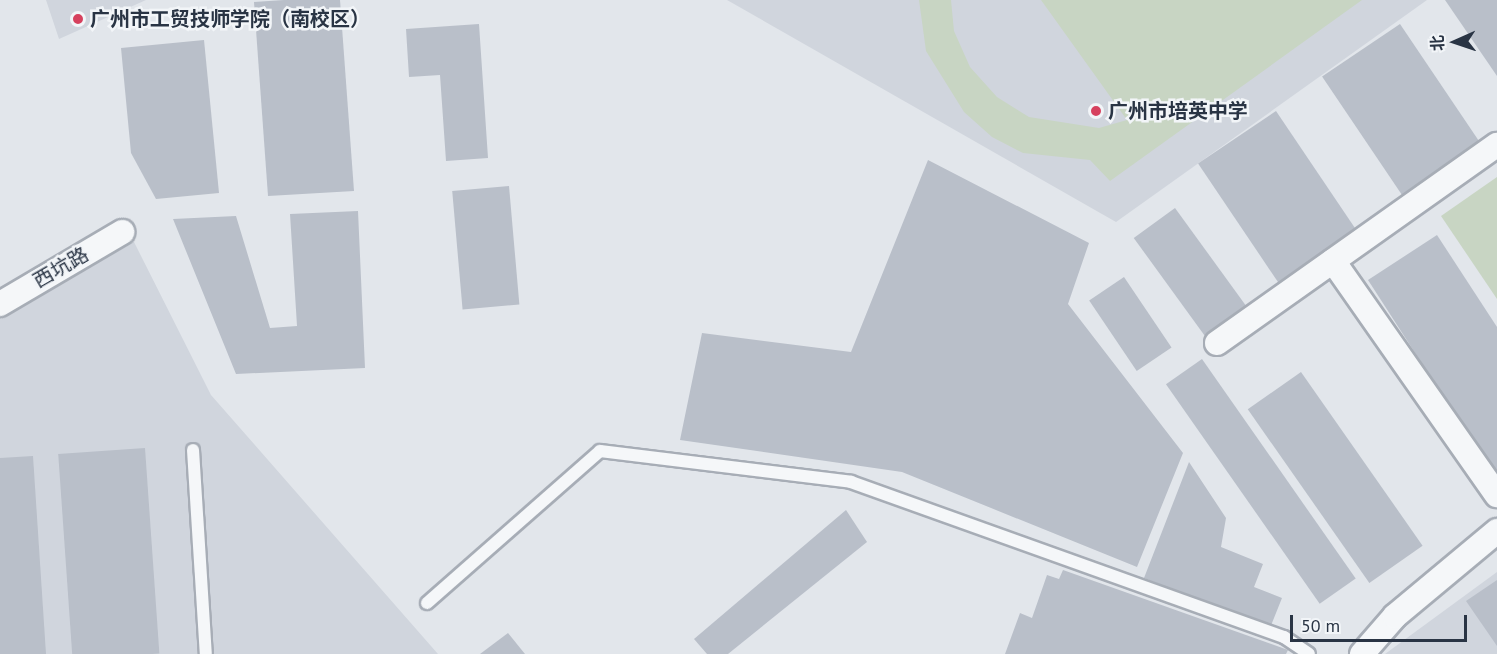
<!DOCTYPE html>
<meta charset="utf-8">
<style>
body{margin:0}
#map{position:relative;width:1497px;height:654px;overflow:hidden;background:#e2e6eb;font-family:"PT Sans","Noto Sans SC",sans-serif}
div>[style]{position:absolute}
.built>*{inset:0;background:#d0d5dd}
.green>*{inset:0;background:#c8d5c3}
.building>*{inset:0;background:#b9bfc9;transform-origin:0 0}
.roads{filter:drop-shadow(2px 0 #a7adb6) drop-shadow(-2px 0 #a7adb6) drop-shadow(0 2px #a7adb6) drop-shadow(0 -2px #a7adb6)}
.lane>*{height:12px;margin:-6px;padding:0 6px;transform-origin:6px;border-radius:6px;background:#f5f7f9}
.street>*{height:24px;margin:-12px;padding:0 12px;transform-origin:12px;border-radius:12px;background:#f5f7f9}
.dots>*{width:16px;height:16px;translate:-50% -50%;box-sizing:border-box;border:3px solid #f2f5f8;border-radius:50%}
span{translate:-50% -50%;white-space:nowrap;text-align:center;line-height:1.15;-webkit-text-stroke:5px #f2f5f8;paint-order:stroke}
.poi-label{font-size:20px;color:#293444;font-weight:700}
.left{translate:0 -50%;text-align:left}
.street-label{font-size:20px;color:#293444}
.north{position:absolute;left:1425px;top:12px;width:60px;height:60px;-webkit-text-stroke:4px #f2f5f8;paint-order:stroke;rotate:267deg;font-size:16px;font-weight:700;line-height:24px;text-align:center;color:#293444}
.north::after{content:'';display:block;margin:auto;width:21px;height:27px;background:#293444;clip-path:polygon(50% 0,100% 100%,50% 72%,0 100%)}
.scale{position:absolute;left:1290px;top:615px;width:177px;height:27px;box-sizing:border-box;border:3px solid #293444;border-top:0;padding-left:8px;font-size:18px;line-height:21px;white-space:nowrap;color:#293444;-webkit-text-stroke:4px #f2f5f8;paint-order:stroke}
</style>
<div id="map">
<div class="built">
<div style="clip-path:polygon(46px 0,146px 0,59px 39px)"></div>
<div style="clip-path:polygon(727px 0,1427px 0,1116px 222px)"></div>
<div style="clip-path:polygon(134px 242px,211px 395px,438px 654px,0 654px,0 318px)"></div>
<div style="clip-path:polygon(1497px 572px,1497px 654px,1385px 654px)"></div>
</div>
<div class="green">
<div style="clip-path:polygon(919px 0,951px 0,954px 31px,970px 67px,997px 97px,1029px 117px,1099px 128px,1127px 120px,1041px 0,1362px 0,1110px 181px,1090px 160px,1023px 153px,992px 137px,964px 112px,926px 51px)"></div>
<div style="clip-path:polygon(1497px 177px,1497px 299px,1441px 216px)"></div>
</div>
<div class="building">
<div style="clip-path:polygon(284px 0,340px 0,354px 191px,268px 196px,254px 2px)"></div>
<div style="clip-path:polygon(1445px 0,1497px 0,1497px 76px)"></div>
<div style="clip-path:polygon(479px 24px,488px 158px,446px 161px,440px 75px,409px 77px,406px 29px)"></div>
<div style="left:1400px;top:24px;width:149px;height:94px;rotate:56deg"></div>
<div style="clip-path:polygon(204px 40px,219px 193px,156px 199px,131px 153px,121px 48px)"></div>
<div style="left:1276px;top:111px;width:149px;height:94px;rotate:56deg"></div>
<div style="clip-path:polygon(928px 160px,1089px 243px,1068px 304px,1183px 453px,1137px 567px,902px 472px,680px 440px,702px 333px,851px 352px)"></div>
<div style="left:509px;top:186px;width:119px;height:57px;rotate:85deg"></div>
<div style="left:1175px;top:208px;width:122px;height:51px;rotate:54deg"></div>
<div style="clip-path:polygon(358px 211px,365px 368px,236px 374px,173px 219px,236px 216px,270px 328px,297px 326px,290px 214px)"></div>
<div style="clip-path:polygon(1437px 235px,1497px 327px,1497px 480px,1368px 280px)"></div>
<div style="left:1124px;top:277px;width:85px;height:42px;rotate:56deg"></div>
<div style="left:1202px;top:359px;width:268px;height:44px;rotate:55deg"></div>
<div style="left:1301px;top:372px;width:212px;height:65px;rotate:55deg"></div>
<div style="left:145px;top:448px;width:206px;height:87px;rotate:86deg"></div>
<div style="clip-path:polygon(33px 456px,46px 654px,0 654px,0 458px)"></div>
<div style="clip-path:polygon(1189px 462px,1226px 518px,1221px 547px,1263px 564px,1254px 587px,1282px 598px,1270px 628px,1144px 578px)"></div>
<div style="clip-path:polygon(846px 510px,867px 542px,728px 654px,707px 654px,694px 639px)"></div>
<div style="clip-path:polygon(1063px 570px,1288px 650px,1286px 654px,1005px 654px,1020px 613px,1032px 618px,1047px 575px,1059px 579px)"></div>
<div style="clip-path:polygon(1497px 580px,1497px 646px,1466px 601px)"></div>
<div style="clip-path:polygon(508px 633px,525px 654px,480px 654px)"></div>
</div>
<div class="roads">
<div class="lane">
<div style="left:193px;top:450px;width:204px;rotate:86.4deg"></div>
<div style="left:427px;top:603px;width:230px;rotate:-41.3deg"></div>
<div style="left:600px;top:451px;width:253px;rotate:7deg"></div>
<div style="left:851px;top:482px;width:460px;rotate:19.7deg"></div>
<div style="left:1284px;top:637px;width:30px;rotate:34deg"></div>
</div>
<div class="street">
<div style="left:1333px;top:261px;width:286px;rotate:55deg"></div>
<div style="left:0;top:304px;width:142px;rotate:-30.5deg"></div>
<div style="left:1217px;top:343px;width:343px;rotate:-35.3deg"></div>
<div style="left:1362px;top:654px;width:50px;rotate:-49deg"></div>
<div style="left:1395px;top:616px;width:133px;rotate:-39.8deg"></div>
</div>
</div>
<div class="dots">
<div style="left:78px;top:19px;background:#d6415e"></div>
<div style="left:1096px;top:111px;background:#d6415e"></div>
</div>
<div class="poi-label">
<span class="left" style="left:90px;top:19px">广州市工贸技师学院（南校区）</span>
<span class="left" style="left:1108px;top:111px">广州市培英中学</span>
</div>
<div class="street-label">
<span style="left:61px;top:268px;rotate:-30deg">西坑路</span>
</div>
<div class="north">北</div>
<div class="scale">50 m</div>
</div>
